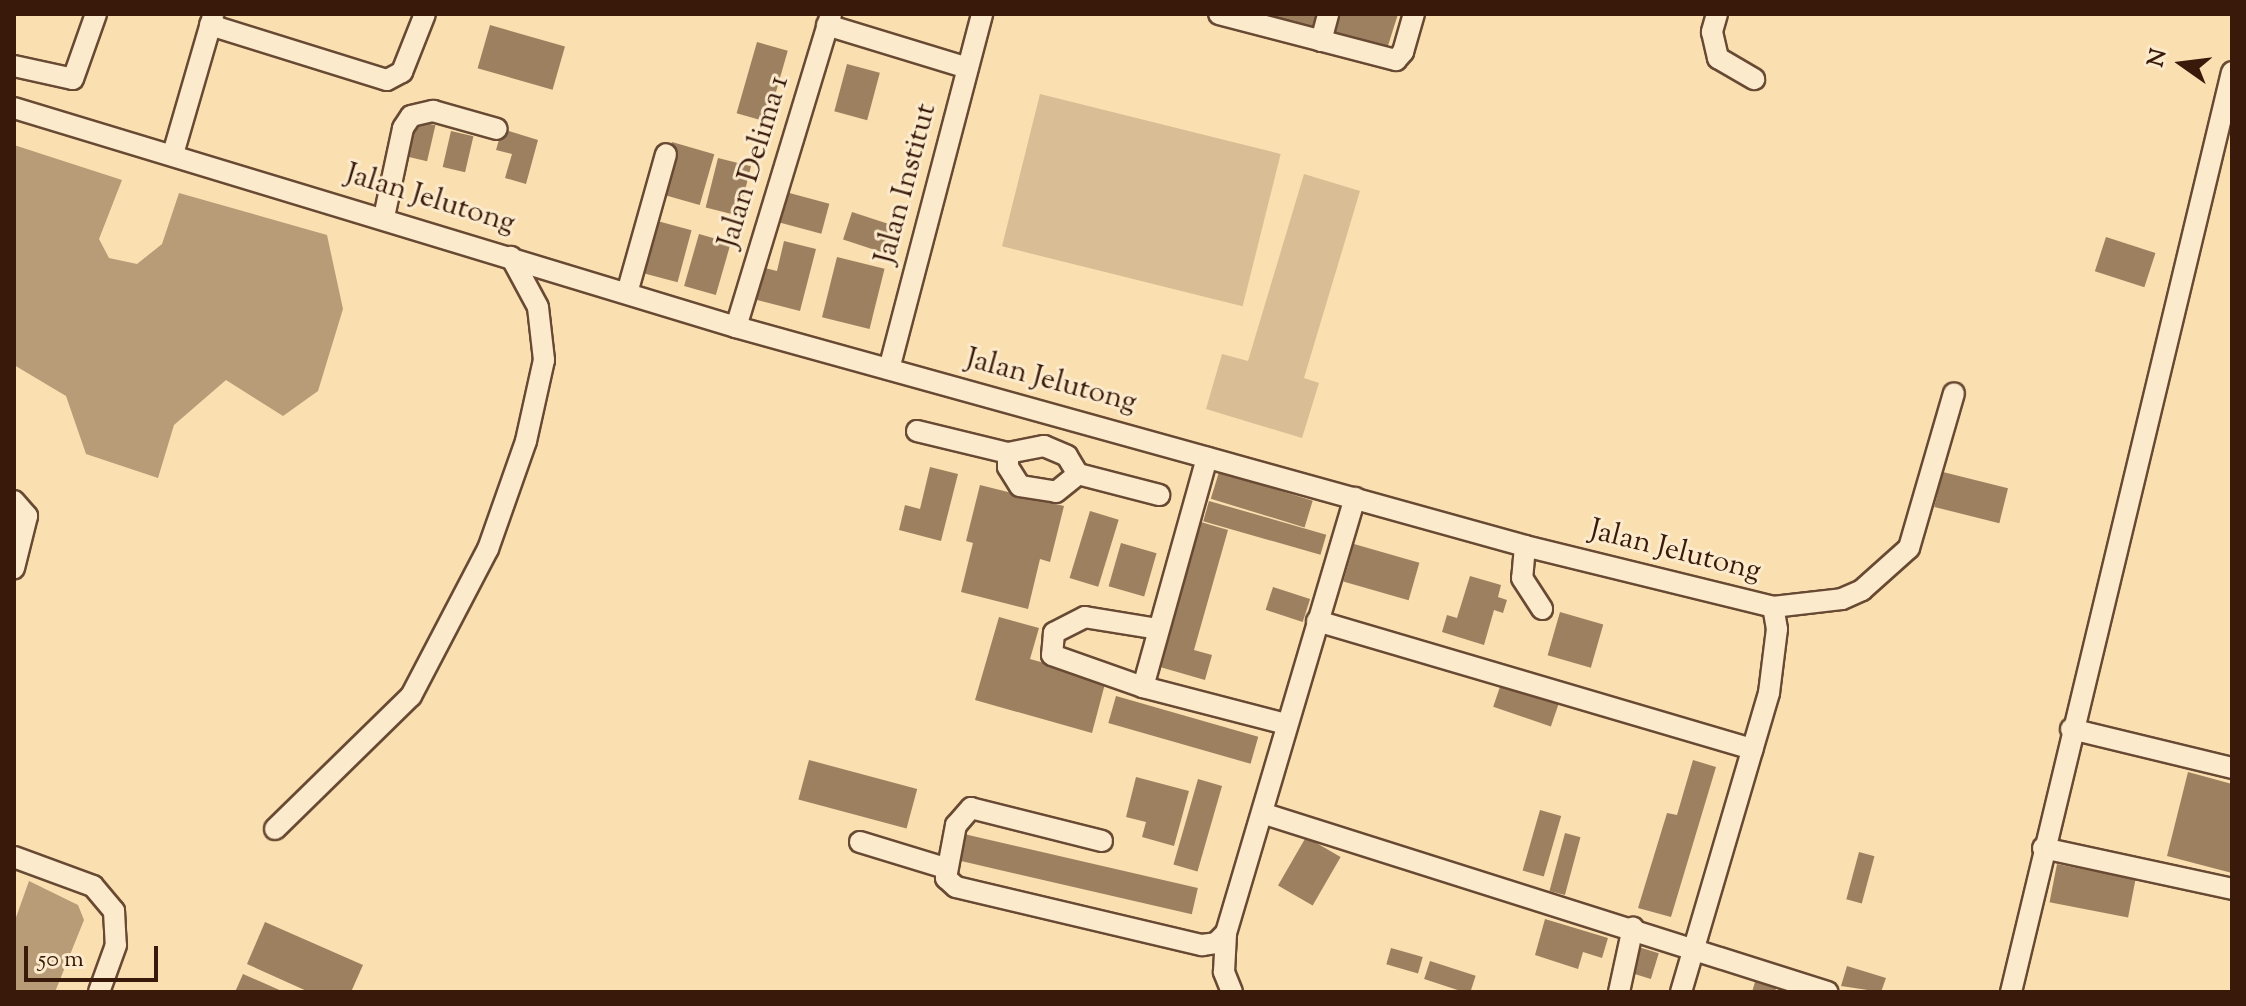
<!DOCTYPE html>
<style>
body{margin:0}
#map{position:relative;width:2246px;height:1006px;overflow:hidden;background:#fadfb0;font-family:"Sorts Mill Goudy",serif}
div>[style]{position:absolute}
.green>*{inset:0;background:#d9bd94;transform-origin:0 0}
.water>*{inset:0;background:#b89c78}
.building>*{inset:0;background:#9d8060;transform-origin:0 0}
.roads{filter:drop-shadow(2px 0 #684a34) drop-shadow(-2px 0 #684a34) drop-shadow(0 2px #684a34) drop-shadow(0 -2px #684a34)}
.minor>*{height:20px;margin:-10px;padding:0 10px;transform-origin:10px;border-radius:10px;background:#fceacc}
span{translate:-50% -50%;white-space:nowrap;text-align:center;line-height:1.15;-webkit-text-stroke:6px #fceacc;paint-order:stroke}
.street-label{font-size:30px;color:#38190a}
.frame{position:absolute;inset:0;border:16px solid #38190a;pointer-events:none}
.north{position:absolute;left:2142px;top:24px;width:80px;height:80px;-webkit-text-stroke:6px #fceacc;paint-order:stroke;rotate:284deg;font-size:22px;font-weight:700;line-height:32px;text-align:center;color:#38190a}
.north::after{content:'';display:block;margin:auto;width:28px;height:36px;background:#38190a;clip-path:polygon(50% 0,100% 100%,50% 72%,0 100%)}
.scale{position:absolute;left:24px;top:946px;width:134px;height:36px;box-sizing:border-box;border:4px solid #38190a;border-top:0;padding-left:10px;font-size:24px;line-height:28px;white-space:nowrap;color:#38190a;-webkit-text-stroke:6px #fceacc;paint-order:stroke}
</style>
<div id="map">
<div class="green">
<div style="left:1040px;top:94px;width:248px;height:157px;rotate:14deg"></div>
<div style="clip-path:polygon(1304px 174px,1360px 191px,1304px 378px,1319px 383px,1302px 438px,1206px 409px,1222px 354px,1248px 361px)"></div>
</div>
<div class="water">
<div style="clip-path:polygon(14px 145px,122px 180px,99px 239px,109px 258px,137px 264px,162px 244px,179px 193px,327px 235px,343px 309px,318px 391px,283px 416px,226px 380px,174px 425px,158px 478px,86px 454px,66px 396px,14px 365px)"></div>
<div style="clip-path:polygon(29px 881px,78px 905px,84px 920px,55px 992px,14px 992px,14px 923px)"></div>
</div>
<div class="building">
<div style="clip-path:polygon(1260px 14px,1318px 14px,1314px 29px)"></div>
<div style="clip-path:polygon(1333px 14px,1398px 14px,1386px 52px,1327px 35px)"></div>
<div style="left:490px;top:25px;width:78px;height:45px;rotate:16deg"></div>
<div style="left:757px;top:42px;width:32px;height:74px;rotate:16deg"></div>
<div style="left:847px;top:64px;width:34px;height:49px;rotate:15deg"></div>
<div style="left:413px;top:120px;width:23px;height:37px;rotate:13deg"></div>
<div style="clip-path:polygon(502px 129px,538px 140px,526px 184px,505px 178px,512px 154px,496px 150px)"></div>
<div style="left:451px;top:131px;width:23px;height:37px;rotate:13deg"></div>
<div style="left:672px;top:142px;width:44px;height:53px;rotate:16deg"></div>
<div style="left:718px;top:158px;width:34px;height:51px;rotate:14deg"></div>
<div style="left:782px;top:191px;width:49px;height:31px;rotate:15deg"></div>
<div style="left:852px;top:212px;width:49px;height:29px;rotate:18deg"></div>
<div style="left:650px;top:219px;width:43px;height:54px;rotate:15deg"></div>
<div style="left:699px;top:234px;width:33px;height:54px;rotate:16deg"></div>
<div style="left:2106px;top:237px;width:52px;height:36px;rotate:18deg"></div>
<div style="clip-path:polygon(784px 241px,816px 249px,800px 311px,753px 299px,761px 267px,777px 271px)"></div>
<div style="left:837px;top:257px;width:49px;height:62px;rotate:14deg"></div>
<div style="clip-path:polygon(930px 467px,958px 474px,941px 541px,899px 530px,905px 505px,920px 509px)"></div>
<div style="left:1219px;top:472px;width:98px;height:28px;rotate:17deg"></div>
<div style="left:1943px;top:472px;width:67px;height:36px;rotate:14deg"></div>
<div style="clip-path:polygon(980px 485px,1064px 506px,1050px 562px,1040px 559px,1028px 609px,961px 592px,973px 543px,966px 541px)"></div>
<div style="left:1209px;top:501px;width:122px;height:21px;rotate:16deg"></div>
<div style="left:1090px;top:511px;width:30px;height:70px;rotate:17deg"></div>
<div style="clip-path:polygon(1194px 520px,1228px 530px,1194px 650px,1212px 655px,1205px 680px,1153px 665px)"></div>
<div style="left:1121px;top:543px;width:37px;height:45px;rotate:16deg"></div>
<div style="left:1354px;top:544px;width:68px;height:39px;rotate:16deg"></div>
<div style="clip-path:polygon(1470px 576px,1501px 585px,1498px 597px,1507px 600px,1503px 613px,1494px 610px,1484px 645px,1442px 632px,1447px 615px,1457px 618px)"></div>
<div style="left:1273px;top:587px;width:39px;height:24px;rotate:18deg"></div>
<div style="left:1560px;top:612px;width:45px;height:45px;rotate:16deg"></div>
<div style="clip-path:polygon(999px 617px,1039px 628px,1030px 659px,1106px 680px,1092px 733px,975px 700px)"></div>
<div style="left:1501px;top:684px;width:61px;height:24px;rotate:19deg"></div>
<div style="left:1116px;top:696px;width:148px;height:28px;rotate:16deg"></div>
<div style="left:809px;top:760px;width:112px;height:41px;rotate:15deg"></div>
<div style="clip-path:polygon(1693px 760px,1716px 767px,1671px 917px,1638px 908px,1667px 813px,1677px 815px)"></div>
<div style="clip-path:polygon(2188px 772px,2232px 784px,2232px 873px,2167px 856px)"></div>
<div style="clip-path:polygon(1136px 777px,1189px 791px,1174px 846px,1142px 837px,1146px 822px,1126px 817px)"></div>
<div style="left:1198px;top:779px;width:25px;height:89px;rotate:16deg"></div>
<div style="left:1540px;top:810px;width:22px;height:63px;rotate:16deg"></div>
<div style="left:1565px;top:833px;width:16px;height:60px;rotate:15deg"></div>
<div style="left:964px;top:834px;width:240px;height:27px;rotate:13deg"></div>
<div style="left:1306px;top:837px;width:40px;height:56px;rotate:30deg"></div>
<div style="left:1859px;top:852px;width:16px;height:49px;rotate:15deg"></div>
<div style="left:2057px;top:864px;width:80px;height:39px;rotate:11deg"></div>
<div style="clip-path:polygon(1545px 919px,1608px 938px,1602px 958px,1583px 952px,1578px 969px,1535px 955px)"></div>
<div style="clip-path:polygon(265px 922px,363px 965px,351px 992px,309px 992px,247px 964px)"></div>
<div style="left:1632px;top:945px;width:28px;height:27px;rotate:17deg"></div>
<div style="left:1391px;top:948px;width:33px;height:17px;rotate:16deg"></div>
<div style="left:1430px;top:961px;width:48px;height:19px;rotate:18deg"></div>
<div style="clip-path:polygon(1847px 966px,1886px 978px,1881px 992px,1841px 986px)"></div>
<div style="clip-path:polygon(1758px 972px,1779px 977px,1775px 992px,1752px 992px)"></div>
<div style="clip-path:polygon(243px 974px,284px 992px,235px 992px)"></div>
</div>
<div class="roads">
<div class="minor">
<div style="left:1219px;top:14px;width:183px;rotate:14.6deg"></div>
<div style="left:1396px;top:60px;width:11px;rotate:-49deg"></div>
<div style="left:1403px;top:52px;width:40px;rotate:-74deg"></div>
<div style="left:1717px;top:14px;width:19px;rotate:106deg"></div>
<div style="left:1712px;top:32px;width:27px;rotate:77deg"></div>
<div style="left:1718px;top:58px;width:42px;rotate:30.3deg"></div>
<div style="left:210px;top:25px;width:185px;rotate:17.3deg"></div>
<div style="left:387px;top:80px;width:17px;rotate:-28deg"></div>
<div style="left:402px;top:72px;width:62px;rotate:-68.4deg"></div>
<div style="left:827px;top:25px;width:147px;rotate:17deg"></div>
<div style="left:1321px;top:41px;width:28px;rotate:-75deg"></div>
<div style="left:14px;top:66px;width:60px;rotate:12.4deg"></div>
<div style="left:73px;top:79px;width:69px;rotate:-70.5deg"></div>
<div style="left:14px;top:108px;width:754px;rotate:16.87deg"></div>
<div style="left:736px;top:327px;width:819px;rotate:15.51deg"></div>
<div style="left:1525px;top:546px;width:255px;rotate:13.8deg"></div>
<div style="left:1773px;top:607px;width:69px;rotate:-6.6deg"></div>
<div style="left:1842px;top:599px;width:22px;rotate:-24deg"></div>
<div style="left:1862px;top:590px;width:63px;rotate:-41.8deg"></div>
<div style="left:1909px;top:548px;width:161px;rotate:-73.8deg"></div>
<div style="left:173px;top:154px;width:144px;rotate:-73.8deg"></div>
<div style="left:384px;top:217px;width:91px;rotate:-77.9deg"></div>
<div style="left:403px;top:128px;width:14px;rotate:-56deg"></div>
<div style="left:411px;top:116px;width:23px;rotate:-13deg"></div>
<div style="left:433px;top:111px;width:66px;rotate:15.7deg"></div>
<div style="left:627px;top:293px;width:144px;rotate:-74.3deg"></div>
<div style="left:736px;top:327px;width:327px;rotate:-73.1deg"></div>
<div style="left:889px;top:369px;width:367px;rotate:-75.3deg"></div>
<div style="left:917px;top:431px;width:94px;rotate:13.6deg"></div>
<div style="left:1008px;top:453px;width:37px;rotate:-11deg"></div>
<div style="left:1044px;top:446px;width:25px;rotate:23deg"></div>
<div style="left:1067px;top:456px;width:21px;rotate:59deg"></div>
<div style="left:1078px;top:474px;width:84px;rotate:14.5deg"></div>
<div style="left:1008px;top:453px;width:14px;rotate:90deg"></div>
<div style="left:1008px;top:467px;width:22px;rotate:58deg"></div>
<div style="left:1020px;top:486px;width:36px;rotate:9deg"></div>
<div style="left:1056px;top:492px;width:28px;rotate:-39deg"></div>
<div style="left:14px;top:501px;width:20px;rotate:49deg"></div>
<div style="left:27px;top:516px;width:54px;rotate:104deg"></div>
<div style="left:1525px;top:546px;width:32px;rotate:95deg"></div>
<div style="left:1522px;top:578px;width:37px;rotate:57deg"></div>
<div style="left:1317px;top:621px;width:454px;rotate:16.4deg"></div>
<div style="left:1158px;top:629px;width:74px;rotate:-170.7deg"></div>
<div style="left:1085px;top:617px;width:35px;rotate:153deg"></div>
<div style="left:1054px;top:633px;width:22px;rotate:95deg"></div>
<div style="left:1052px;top:655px;width:96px;rotate:19.4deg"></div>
<div style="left:1143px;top:687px;width:148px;rotate:14.5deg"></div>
<div style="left:1143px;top:687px;width:238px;rotate:-74.4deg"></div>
<div style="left:2071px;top:729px;width:166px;rotate:13.6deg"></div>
<div style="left:1265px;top:814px;width:590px;rotate:17.57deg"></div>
<div style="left:275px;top:829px;width:190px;rotate:-44.4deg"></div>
<div style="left:411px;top:696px;width:166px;rotate:-62.4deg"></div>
<div style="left:488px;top:549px;width:114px;rotate:-70.6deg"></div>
<div style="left:526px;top:441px;width:83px;rotate:-77.5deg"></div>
<div style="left:544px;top:360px;width:53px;rotate:-96.5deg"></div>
<div style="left:538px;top:307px;width:57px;rotate:-118.4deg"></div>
<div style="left:1102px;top:841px;width:135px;rotate:-165.9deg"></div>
<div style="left:971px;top:808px;width:23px;rotate:131deg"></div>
<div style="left:956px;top:825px;width:54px;rotate:100.7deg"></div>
<div style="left:946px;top:878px;width:13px;rotate:42deg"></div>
<div style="left:956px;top:887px;width:253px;rotate:13.3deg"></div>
<div style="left:1202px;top:945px;width:14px;rotate:-8deg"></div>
<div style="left:1216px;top:943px;width:14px;rotate:-45deg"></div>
<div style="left:860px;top:842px;width:89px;rotate:17deg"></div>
<div style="left:2043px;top:848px;width:193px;rotate:12.2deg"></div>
<div style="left:14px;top:857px;width:84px;rotate:20.2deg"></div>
<div style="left:93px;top:886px;width:33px;rotate:50deg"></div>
<div style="left:114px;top:911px;width:34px;rotate:87deg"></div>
<div style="left:116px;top:945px;width:50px;rotate:109.9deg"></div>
<div style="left:1232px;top:992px;width:22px;rotate:-112deg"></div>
<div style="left:1224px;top:972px;width:39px;rotate:-87deg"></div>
<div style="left:1226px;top:933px;width:454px;rotate:-73.5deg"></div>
<div style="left:1619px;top:992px;width:66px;rotate:-77.8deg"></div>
<div style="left:1681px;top:992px;width:312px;rotate:-73.6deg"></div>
<div style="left:1769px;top:693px;width:64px;rotate:-82.9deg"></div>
<div style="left:1777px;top:629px;width:22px;rotate:-100deg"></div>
<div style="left:2011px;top:992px;width:946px;rotate:-76.49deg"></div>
</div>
</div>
<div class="street-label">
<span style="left:755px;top:162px;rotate:-73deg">Jalan Delima 1</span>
<span style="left:907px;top:184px;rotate:-75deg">Jalan Institut</span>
<span style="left:430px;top:200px;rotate:17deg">Jalan Jelutong</span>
<span style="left:1051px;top:382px;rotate:15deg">Jalan Jelutong</span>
<span style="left:1675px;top:552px;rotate:14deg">Jalan Jelutong</span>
</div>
<div class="frame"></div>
<div class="north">N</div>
<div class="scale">50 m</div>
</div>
